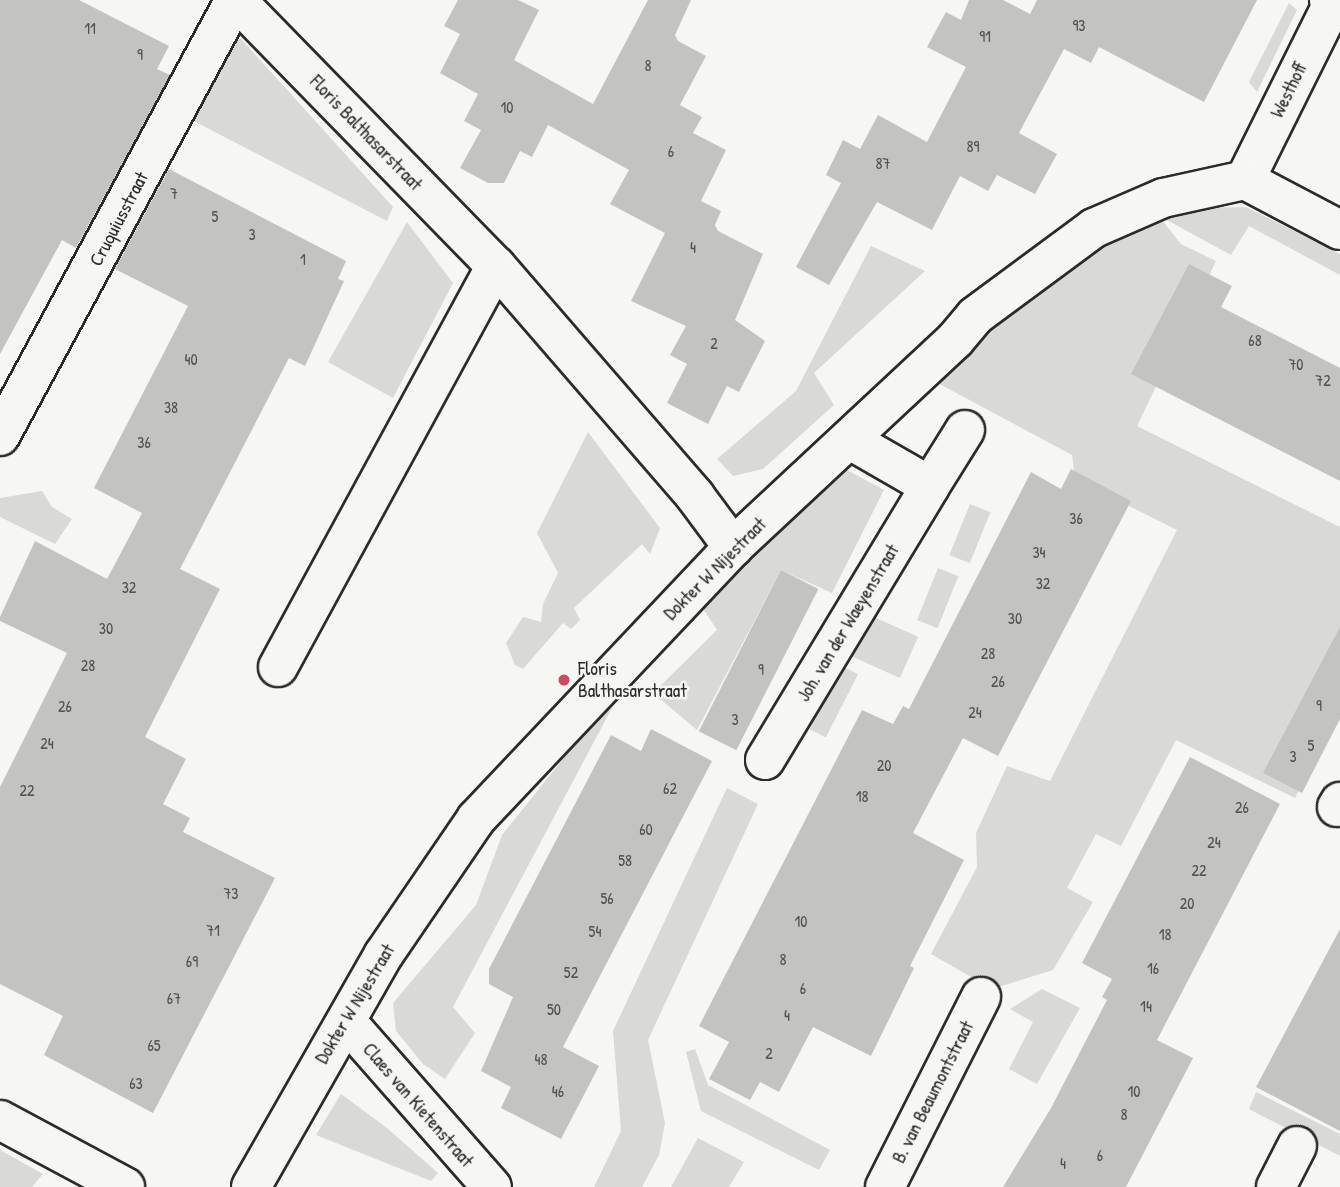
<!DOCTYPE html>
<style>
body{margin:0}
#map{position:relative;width:1340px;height:1187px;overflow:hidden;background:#f6f6f2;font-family:"Patrick Hand",sans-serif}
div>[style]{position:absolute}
.green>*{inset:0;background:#d9d9d5;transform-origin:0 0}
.building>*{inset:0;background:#c3c3c0;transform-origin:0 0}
.roads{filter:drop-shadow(2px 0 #2b2b2b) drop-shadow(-2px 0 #2b2b2b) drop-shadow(0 2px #2b2b2b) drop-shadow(0 -2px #2b2b2b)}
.minor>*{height:38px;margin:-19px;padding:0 19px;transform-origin:19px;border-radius:19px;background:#f6f6f2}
.dots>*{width:19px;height:19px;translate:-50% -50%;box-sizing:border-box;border:4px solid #f6f6f2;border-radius:50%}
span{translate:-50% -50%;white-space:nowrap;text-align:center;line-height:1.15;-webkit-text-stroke:5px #f6f6f2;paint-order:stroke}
.number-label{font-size:16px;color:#515150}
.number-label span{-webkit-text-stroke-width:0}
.street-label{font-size:19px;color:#2b2b2b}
.poi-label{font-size:19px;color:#2b2b2b}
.left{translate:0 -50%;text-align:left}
</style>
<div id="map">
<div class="green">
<div style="clip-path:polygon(1289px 3px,1297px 10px,1257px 92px,1249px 82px)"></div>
<div style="clip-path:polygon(241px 39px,393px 207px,387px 221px,186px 117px,225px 42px)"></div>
<div style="clip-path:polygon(1246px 207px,1340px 254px,1340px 275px,1249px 226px,1231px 255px,1165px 219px,1190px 208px)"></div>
<div style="clip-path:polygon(1161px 219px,1181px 244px,1216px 261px,1137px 426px,1340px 527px,1340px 703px,1295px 798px,1176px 740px,1121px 846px,1096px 834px,1067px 888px,1093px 902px,1053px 970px,992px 989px,931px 954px,977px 867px,976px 833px,1007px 766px,1050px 781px,1177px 530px,1075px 479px,1072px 455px,932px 380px,1044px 284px,1126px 229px)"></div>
<div style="clip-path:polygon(407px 222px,453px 283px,393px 398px,328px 362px)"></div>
<div style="clip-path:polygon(871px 246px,925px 271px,814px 373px,834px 405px,763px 469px,733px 476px,717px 459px,796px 391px)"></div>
<div style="clip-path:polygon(588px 432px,660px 528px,650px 554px,642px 544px,574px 608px,580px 620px,571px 629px,563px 623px,523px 669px,515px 665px,506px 643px,523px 617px,541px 622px,543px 604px,558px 573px,537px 533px)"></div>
<div style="clip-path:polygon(843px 468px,884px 490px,832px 593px,781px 570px,697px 730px,653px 693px,717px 630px,698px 601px)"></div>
<div style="clip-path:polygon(42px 491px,52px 507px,72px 519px,55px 544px,0 517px,0 498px)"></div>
<div style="left:970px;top:504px;width:22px;height:55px;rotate:22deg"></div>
<div style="left:938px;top:568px;width:22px;height:56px;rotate:22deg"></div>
<div style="left:867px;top:614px;width:56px;height:45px;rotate:24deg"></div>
<div style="left:842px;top:666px;width:18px;height:71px;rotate:27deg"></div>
<div style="clip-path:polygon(613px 706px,453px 1007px,475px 1033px,445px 1079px,423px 1064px,396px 1031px,393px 1003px,476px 905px,502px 835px,571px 749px)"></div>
<div style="clip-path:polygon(727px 788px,758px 804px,648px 1040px,665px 1123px,659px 1155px,642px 1187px,594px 1187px,621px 1131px,613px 1031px)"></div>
<div style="clip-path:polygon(1042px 989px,1080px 1008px,1037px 1084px,1009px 1069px,1033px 1022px,1010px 1009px)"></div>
<div style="clip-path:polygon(695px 1049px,708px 1085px,830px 1150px,819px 1170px,701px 1111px,686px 1052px)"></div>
<div style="clip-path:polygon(1256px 1092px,1340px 1134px,1340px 1156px,1249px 1109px)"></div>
<div style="clip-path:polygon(341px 1094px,387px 1128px,438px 1173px,431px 1181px,316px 1135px)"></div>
<div style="clip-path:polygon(698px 1138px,744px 1162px,729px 1187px,671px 1187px)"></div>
<div style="clip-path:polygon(0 1150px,43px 1174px,32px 1187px,0 1187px)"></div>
</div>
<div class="building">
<div style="clip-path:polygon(0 0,79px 0,169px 46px,157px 69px,170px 75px,76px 248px,62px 240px,0 354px)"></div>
<div style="clip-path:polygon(458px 0,518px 0,539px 10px,514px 60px,593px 104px,648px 0,691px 0,675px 35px,678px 41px,706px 56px,680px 105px,702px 117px,693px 133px,726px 150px,701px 201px,721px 211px,715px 225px,718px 231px,763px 254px,735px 320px,765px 341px,739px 392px,727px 386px,708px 424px,667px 403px,687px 364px,670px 355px,686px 326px,631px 301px,665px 233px,610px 204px,629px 170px,548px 125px,532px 157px,520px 151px,504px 183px,488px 183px,460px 168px,481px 130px,464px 121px,478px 94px,440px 73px,460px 34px,444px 26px)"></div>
<div style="clip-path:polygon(969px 0,1003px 0,1030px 14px,1037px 0,1257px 0,1204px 102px,1099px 47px,1091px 63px,1064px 49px,1019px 133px,1057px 154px,1035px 194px,997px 175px,988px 191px,960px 176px,932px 230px,877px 202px,829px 285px,796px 267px,841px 183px,826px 175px,843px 140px,860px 149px,878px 115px,927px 142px,966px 67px,927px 47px,946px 12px,961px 20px)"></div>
<div style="clip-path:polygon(169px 169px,346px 261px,338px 279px,344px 281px,305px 366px,289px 358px,180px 569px,220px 589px,145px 737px,186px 759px,163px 804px,190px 818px,183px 832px,275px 878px,153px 1113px,44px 1055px,63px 1016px,0 984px,0 787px,67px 653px,0 621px,0 617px,35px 541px,107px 579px,142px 513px,94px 488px,188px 306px,115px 269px)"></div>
<div style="clip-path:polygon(1189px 264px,1232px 286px,1221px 307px,1340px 368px,1340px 481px,1131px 374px)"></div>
<div style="clip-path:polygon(1071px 469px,1131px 501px,998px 756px,963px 738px,913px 833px,964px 860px,910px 966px,914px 968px,871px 1056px,813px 1027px,779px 1092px,760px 1082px,750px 1100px,709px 1079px,729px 1042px,699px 1026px,862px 710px,893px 724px,903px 706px,909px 709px,1031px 472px,1061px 489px)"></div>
<div style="left:781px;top:570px;width:42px;height:181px;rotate:27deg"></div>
<div style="clip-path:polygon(1340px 627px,1340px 719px,1302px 793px,1263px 773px)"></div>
<div style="clip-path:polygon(651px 729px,712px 761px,563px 1047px,599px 1066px,561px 1139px,501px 1108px,511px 1087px,481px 1071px,513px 997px,489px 984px,489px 969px,611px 735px,641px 751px)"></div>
<div style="clip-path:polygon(1190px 757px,1280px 804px,1157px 1040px,1193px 1058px,1126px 1187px,1003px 1187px,1051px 1108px,1107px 1000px,1102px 997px,1112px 979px,1082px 963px)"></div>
<div style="clip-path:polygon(1340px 929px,1340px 1131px,1256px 1087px)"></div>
</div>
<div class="roads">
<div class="minor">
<div style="left:236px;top:0;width:372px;rotate:45.7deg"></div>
<div style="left:496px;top:266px;width:304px;rotate:49.1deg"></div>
<div style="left:695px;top:496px;width:64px;rotate:53.3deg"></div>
<div style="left:1245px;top:180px;width:195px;rotate:-63.6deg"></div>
<div style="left:1332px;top:5px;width:6px;rotate:-121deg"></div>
<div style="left:0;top:436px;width:495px;rotate:-61.7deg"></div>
<div style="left:930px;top:486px;width:66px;rotate:-58deg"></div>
<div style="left:278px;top:667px;width:456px;rotate:-61.5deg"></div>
<div style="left:765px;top:760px;width:320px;rotate:-58.9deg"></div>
<div style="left:930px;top:486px;width:92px;rotate:-150.1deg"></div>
<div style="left:1337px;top:807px;width:6px;rotate:-59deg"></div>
<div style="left:346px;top:1021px;width:221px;rotate:48.7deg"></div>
<div style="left:0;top:1120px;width:142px;rotate:28.2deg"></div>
<div style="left:251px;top:1187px;width:268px;rotate:-60.3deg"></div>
<div style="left:384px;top:954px;width:163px;rotate:-55.7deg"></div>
<div style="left:476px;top:819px;width:374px;rotate:-46.6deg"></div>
<div style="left:733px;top:547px;width:304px;rotate:-43deg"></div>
<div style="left:955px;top:340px;width:31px;rotate:-50deg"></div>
<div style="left:975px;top:316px;width:148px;rotate:-36.5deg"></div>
<div style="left:1094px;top:228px;width:75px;rotate:-23.5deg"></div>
<div style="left:1163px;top:198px;width:84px;rotate:-12.4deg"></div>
<div style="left:1245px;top:180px;width:107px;rotate:27.8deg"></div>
<div style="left:885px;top:1187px;width:213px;rotate:-63.2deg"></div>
<div style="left:1276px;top:1187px;width:46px;rotate:-62.9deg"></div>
</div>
</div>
<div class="dots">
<div style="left:564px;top:680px;background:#d1495b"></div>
</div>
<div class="number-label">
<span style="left:1079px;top:25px">93</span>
<span style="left:90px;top:28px">11</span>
<span style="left:985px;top:36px">91</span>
<span style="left:140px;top:54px">9</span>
<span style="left:648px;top:65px">8</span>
<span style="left:507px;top:107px">10</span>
<span style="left:973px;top:146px">89</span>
<span style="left:671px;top:151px">6</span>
<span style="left:883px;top:163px">87</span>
<span style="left:174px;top:193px">7</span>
<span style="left:215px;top:216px">5</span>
<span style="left:252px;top:234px">3</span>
<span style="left:693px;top:247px">4</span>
<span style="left:303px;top:259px">1</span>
<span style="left:1255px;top:340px">68</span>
<span style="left:714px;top:343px">2</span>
<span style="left:191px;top:359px">40</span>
<span style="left:1296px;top:364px">70</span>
<span style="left:1323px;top:380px">72</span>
<span style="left:171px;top:407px">38</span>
<span style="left:144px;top:442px">36</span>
<span style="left:1076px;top:518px">36</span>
<span style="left:1039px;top:552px">34</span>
<span style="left:1043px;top:583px">32</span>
<span style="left:129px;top:587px">32</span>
<span style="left:1015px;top:618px">30</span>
<span style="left:106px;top:628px">30</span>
<span style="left:988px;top:653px">28</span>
<span style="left:88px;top:665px">28</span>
<span style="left:761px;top:669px">9</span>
<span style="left:998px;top:681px">26</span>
<span style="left:1319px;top:705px">9</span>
<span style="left:65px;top:706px">26</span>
<span style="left:975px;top:712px">24</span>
<span style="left:735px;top:719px">3</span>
<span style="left:47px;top:743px">24</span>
<span style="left:1311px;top:745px">5</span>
<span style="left:1293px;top:756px">3</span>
<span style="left:884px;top:765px">20</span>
<span style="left:670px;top:788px">62</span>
<span style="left:27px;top:790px">22</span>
<span style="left:862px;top:796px">18</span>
<span style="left:1242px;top:807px">26</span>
<span style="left:646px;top:829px">60</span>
<span style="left:1214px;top:842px">24</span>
<span style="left:625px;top:860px">58</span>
<span style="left:1199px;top:870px">22</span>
<span style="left:231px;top:893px">73</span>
<span style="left:607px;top:898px">56</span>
<span style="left:1187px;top:903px">20</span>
<span style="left:801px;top:921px">10</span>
<span style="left:213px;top:930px">71</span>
<span style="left:595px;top:931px">54</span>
<span style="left:1165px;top:934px">18</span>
<span style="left:783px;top:959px">8</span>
<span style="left:192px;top:961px">69</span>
<span style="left:1153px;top:968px">16</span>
<span style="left:571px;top:972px">52</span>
<span style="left:803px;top:988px">6</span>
<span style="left:174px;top:998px">67</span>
<span style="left:1146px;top:1006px">14</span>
<span style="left:554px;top:1009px">50</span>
<span style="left:787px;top:1015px">4</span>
<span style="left:154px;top:1045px">65</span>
<span style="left:769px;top:1053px">2</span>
<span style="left:541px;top:1059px">48</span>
<span style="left:136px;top:1083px">63</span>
<span style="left:558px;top:1091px">46</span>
<span style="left:1134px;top:1091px">10</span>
<span style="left:1124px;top:1114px">8</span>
<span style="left:1100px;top:1155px">6</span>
<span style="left:1063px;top:1163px">4</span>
</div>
<div class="street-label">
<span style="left:1289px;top:90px;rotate:-64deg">Westhoff</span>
<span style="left:366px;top:133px;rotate:46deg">Floris Balthasarstraat</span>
<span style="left:119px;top:219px;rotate:-62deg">Cruquiusstraat</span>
<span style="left:715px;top:569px;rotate:-45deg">Dokter W Nijestraat</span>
<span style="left:848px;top:623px;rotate:-59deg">Joh. van der Waeyenstraat</span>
<span style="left:355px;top:1004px;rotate:-59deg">Dokter W Nijestraat</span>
<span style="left:933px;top:1092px;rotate:-63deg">B. van Beaumontstraat</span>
<span style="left:418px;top:1105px;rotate:49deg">Claes van Kietenstraat</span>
</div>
<div class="poi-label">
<span class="left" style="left:578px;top:680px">Floris<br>Balthasarstraat</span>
</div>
</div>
